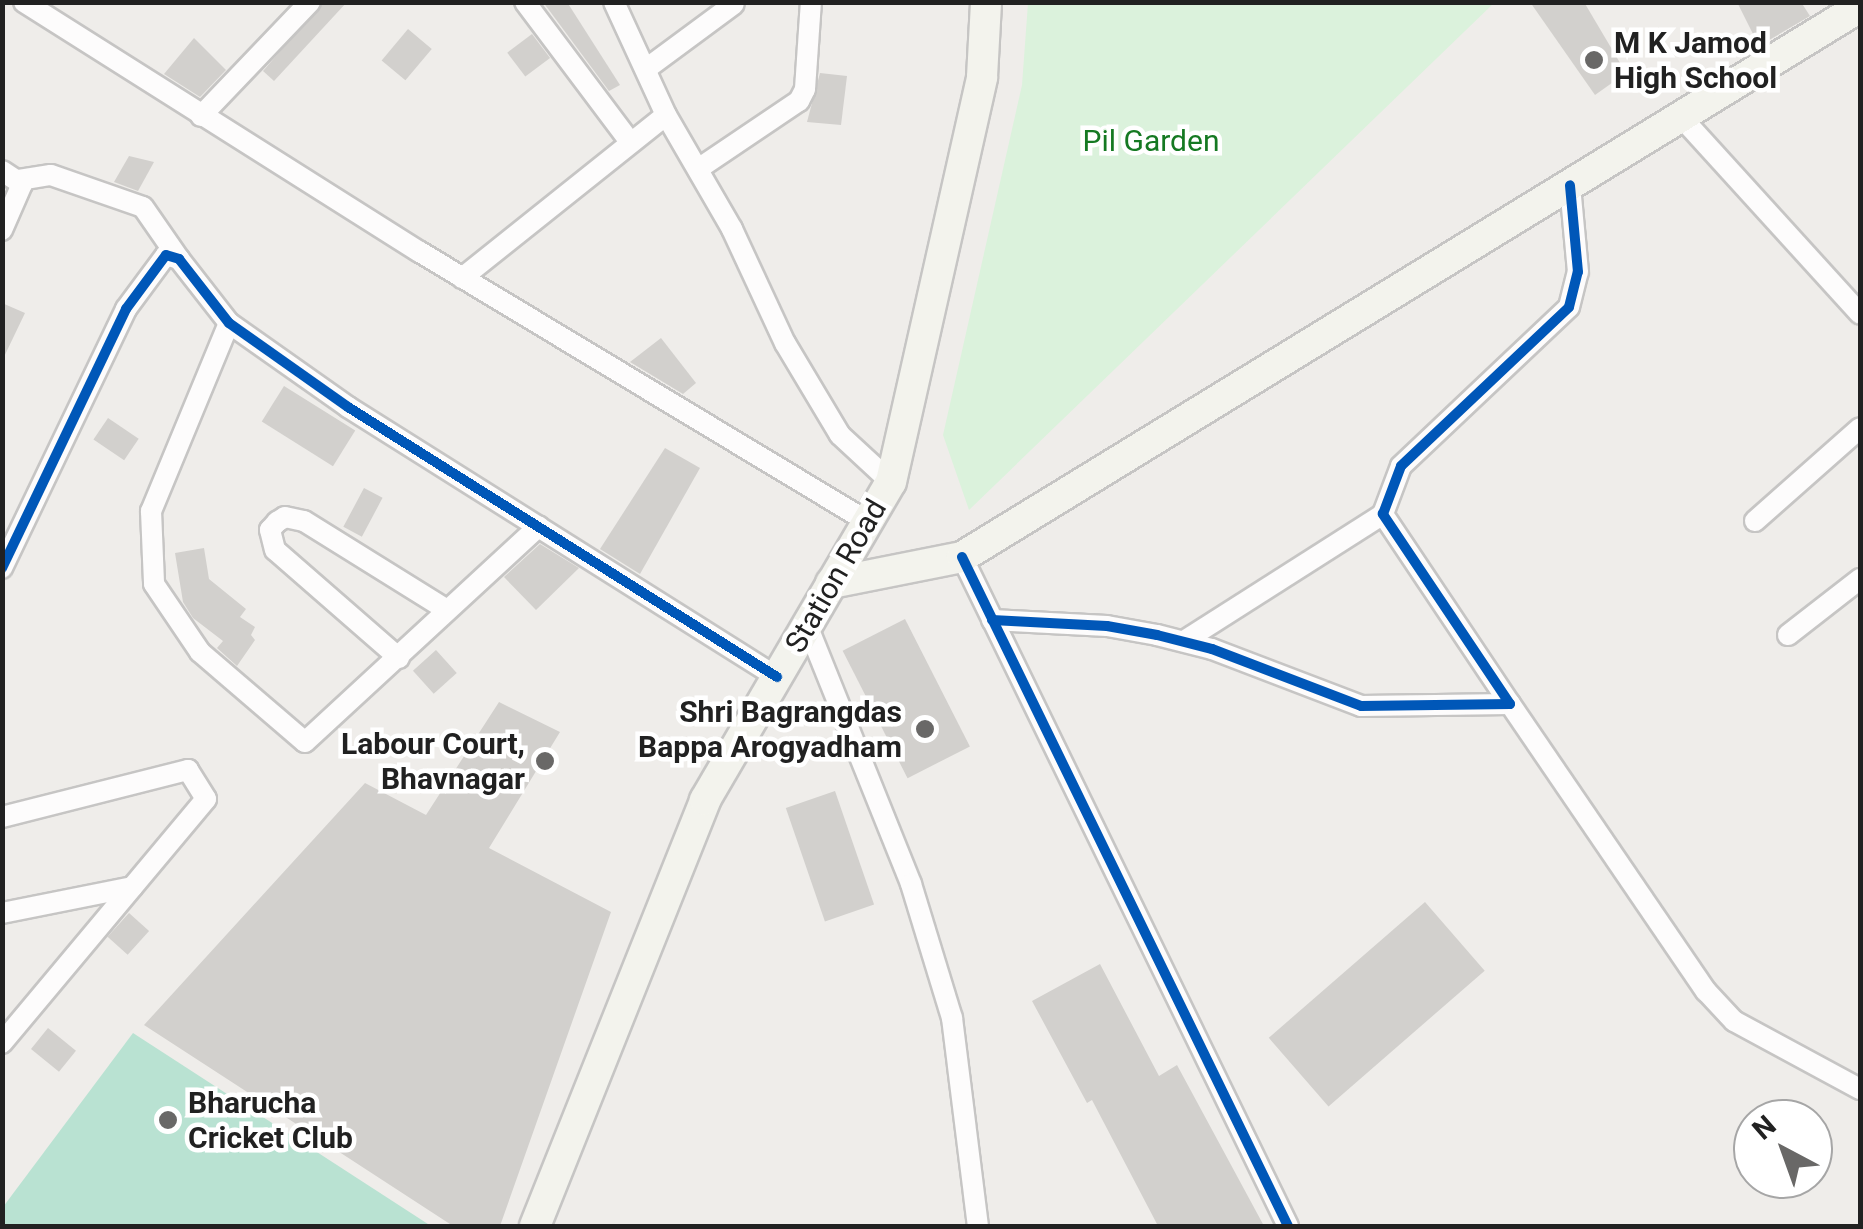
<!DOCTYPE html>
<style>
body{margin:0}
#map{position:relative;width:1863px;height:1229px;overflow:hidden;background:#efedea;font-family:Roboto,sans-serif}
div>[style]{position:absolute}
.park>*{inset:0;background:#dbf2dc}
.pitch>*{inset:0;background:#b9e2d2}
.building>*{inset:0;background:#d2d0cd;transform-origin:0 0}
.roads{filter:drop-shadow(2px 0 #c6c5c4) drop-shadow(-2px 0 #c6c5c4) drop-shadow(0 2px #c6c5c4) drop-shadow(0 -2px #c6c5c4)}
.minor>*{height:20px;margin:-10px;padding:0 10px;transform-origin:10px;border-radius:10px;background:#fdfcfc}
.secondary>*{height:30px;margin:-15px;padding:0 15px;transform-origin:15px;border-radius:15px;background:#f3f3ed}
.cycleway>*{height:10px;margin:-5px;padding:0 5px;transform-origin:5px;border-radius:5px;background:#0057b8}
.dots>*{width:28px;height:28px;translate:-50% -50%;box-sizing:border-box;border:5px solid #fff;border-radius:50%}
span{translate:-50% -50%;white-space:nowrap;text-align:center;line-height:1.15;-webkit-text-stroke:9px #fff;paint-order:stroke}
.poi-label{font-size:30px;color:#212121;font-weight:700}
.left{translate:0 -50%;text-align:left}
.right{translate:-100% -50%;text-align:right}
.park-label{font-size:30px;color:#157922}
.street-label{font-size:30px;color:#212121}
.frame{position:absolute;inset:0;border:5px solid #212121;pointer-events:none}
.north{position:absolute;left:1733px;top:1099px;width:100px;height:100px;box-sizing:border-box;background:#fff;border:2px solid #a6a6a6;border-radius:50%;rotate:319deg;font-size:28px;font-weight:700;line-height:40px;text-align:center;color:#212121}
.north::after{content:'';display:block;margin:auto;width:35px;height:45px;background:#696867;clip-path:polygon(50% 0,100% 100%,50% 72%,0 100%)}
</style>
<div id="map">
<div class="park">
<div style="clip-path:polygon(1028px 3px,1494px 3px,969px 510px,943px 435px,1022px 85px)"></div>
</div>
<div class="pitch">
<div style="clip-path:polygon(133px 1033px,431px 1226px,3px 1226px,3px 1207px)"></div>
</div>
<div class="building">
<div style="clip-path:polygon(323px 2px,347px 2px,274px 81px,263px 71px)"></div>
<div style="clip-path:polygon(543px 2px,567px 2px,620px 85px,609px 91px)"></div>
<div style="clip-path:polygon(1530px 2px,1584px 2px,1626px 73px,1595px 95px)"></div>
<div style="clip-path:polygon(1737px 2px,1801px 2px,1810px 16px,1759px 46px)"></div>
<div style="left:408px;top:29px;width:31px;height:41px;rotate:40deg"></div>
<div style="left:532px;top:34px;width:30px;height:31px;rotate:53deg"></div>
<div style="clip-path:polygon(194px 38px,226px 70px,200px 97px,164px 74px)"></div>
<div style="clip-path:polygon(820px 73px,847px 76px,841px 125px,807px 122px)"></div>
<div style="clip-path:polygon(129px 156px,154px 162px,138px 191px,114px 182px)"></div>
<div style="clip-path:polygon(2px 303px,25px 313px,2px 361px)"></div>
<div style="clip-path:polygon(661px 338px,696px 383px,683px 394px,630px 362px)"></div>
<div style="left:284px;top:386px;width:84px;height:42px;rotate:32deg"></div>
<div style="left:108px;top:418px;width:37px;height:26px;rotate:34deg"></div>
<div style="clip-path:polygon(665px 448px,700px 468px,640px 574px,600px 549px)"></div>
<div style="left:364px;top:488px;width:21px;height:44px;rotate:28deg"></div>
<div style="clip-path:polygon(540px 544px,579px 568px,536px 610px,504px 577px)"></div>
<div style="clip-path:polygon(204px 548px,209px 579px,246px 609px,240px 617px,255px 627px,251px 635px,255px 640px,237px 666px,217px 648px,223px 641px,193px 618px,183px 602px,175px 553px)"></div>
<div style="left:905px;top:619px;width:143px;height:70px;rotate:63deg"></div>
<div style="left:436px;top:650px;width:31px;height:31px;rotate:48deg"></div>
<div style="clip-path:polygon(499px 702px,560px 732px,489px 848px,611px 912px,500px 1226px,453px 1226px,144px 1025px,365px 783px,426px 815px)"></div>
<div style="left:835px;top:791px;width:120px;height:52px;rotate:71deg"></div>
<div style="left:1425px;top:902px;width:91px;height:207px;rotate:49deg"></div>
<div style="left:129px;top:913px;width:27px;height:32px;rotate:42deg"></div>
<div style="clip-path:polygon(1100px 964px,1159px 1076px,1177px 1065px,1264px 1226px,1158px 1226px,1092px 1100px,1087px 1103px,1032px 1001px)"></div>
<div style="left:48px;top:1028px;width:36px;height:27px;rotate:39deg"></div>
</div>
<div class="roads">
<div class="minor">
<div style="left:24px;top:2px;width:468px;rotate:32.3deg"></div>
<div style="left:420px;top:252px;width:525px;rotate:31.06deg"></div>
<div style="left:525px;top:2px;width:176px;rotate:53.1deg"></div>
<div style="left:614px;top:2px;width:124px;rotate:65.3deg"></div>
<div style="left:646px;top:69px;width:109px;rotate:-36.5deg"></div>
<div style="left:201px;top:116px;width:158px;rotate:-46.3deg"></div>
<div style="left:1681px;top:117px;width:266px;rotate:47.7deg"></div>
<div style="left:698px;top:169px;width:122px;rotate:-34deg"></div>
<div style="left:799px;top:101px;width:13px;rotate:-63deg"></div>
<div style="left:805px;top:89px;width:87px;rotate:-86.1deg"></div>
<div style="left:2px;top:171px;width:24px;rotate:33deg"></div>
<div style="left:22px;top:184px;width:50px;rotate:113.5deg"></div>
<div style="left:19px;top:180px;width:32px;rotate:-9deg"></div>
<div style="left:51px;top:175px;width:97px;rotate:19.2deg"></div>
<div style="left:143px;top:207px;width:63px;rotate:55.3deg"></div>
<div style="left:462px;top:278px;width:261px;rotate:-38.6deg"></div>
<div style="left:666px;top:115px;width:132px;rotate:59.9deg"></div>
<div style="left:732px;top:229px;width:126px;rotate:65.1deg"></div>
<div style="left:785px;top:343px;width:107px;rotate:59.1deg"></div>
<div style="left:840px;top:435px;width:69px;rotate:42.7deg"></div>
<div style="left:229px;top:323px;width:204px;rotate:112.5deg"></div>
<div style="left:151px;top:511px;width:73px;rotate:87.6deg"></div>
<div style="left:154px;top:584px;width:82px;rotate:55.9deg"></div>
<div style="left:200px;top:652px;width:138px;rotate:40.6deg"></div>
<div style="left:305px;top:742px;width:318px;rotate:-42.7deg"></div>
<div style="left:1755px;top:521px;width:140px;rotate:-41.5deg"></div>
<div style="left:962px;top:557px;width:744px;rotate:64.02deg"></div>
<div style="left:2px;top:568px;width:287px;rotate:-64.4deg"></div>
<div style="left:126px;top:309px;width:67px;rotate:-53.5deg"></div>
<div style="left:166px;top:255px;width:14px;rotate:17deg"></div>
<div style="left:179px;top:259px;width:81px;rotate:52deg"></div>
<div style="left:229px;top:323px;width:146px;rotate:35.2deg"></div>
<div style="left:348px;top:407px;width:507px;rotate:32.19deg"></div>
<div style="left:992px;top:620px;width:115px;rotate:3deg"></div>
<div style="left:1107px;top:626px;width:51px;rotate:10.2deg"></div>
<div style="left:1157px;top:635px;width:57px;rotate:14.3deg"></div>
<div style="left:1212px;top:649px;width:160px;rotate:20.9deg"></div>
<div style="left:1361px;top:706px;width:149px;rotate:-0.8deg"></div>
<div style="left:1510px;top:704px;width:229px;rotate:-123.8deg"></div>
<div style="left:1383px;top:514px;width:51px;rotate:-69.4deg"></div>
<div style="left:1401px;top:466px;width:231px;rotate:-43.4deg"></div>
<div style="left:1569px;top:307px;width:36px;rotate:-76deg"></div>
<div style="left:1578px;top:272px;width:87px;rotate:-95.3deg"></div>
<div style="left:807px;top:625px;width:279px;rotate:68.1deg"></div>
<div style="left:911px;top:884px;width:140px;rotate:73deg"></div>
<div style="left:952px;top:1018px;width:210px;rotate:82.9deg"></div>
<div style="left:1788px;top:635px;width:91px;rotate:-37.9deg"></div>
<div style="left:1184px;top:641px;width:236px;rotate:-32.5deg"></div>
<div style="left:399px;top:658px;width:164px;rotate:-138.9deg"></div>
<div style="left:275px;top:550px;width:21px;rotate:-104deg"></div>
<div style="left:270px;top:530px;width:11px;rotate:-49deg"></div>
<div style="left:277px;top:522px;width:9px;rotate:-32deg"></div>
<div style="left:285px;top:517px;width:19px;rotate:12deg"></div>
<div style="left:304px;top:521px;width:168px;rotate:31.9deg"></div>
<div style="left:1510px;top:704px;width:348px;rotate:55.7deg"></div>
<div style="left:1706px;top:991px;width:41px;rotate:47deg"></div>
<div style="left:1734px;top:1021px;width:143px;rotate:28.4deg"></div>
<div style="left:2px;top:817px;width:192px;rotate:-14.2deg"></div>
<div style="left:188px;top:770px;width:34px;rotate:58deg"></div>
<div style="left:206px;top:799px;width:318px;rotate:129.9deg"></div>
<div style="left:2px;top:913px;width:133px;rotate:-11.3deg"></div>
</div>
<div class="secondary">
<div style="left:831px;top:583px;width:134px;rotate:-11.2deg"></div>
<div style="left:962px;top:557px;width:1053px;rotate:-31.49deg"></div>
<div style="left:535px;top:1226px;width:459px;rotate:-68.2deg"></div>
<div style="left:705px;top:800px;width:368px;rotate:-59.7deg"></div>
<div style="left:891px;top:482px;width:415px;rotate:-77.3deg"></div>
<div style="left:982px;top:77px;width:75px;rotate:-86.9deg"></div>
</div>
</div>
<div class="cycleway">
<div style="left:962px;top:557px;width:744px;rotate:64.02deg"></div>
<div style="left:2px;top:568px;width:287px;rotate:-64.4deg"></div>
<div style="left:126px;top:309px;width:67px;rotate:-53.5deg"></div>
<div style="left:166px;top:255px;width:14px;rotate:17deg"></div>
<div style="left:179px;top:259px;width:81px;rotate:52deg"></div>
<div style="left:229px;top:323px;width:146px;rotate:35.2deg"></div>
<div style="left:348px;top:407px;width:507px;rotate:32.19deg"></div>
<div style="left:992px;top:620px;width:115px;rotate:3deg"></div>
<div style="left:1107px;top:626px;width:51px;rotate:10.2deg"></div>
<div style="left:1157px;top:635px;width:57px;rotate:14.3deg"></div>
<div style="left:1212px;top:649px;width:160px;rotate:20.9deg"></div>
<div style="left:1361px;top:706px;width:149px;rotate:-0.8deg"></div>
<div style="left:1510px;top:704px;width:229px;rotate:-123.8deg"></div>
<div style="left:1383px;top:514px;width:51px;rotate:-69.4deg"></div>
<div style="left:1401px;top:466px;width:231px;rotate:-43.4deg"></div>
<div style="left:1569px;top:307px;width:36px;rotate:-76deg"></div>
<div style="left:1578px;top:272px;width:87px;rotate:-95.3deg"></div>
</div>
<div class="dots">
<div style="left:1594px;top:60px;background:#696867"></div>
<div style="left:925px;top:729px;background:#696867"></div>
<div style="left:545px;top:761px;background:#696867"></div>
<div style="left:168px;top:1120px;background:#696867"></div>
</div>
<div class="poi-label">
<span class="left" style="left:1614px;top:60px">M K Jamod<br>High School</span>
<span class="right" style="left:902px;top:729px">Shri Bagrangdas<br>Bappa Arogyadham</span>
<span class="right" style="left:525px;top:761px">Labour Court,<br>Bhavnagar</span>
<span class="left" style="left:188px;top:1120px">Bharucha<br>Cricket Club</span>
</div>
<div class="park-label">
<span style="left:1151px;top:141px">Pil Garden</span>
</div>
<div class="street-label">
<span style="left:836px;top:576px;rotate:-60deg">Station Road</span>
</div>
<div class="frame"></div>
<div class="north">N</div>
</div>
